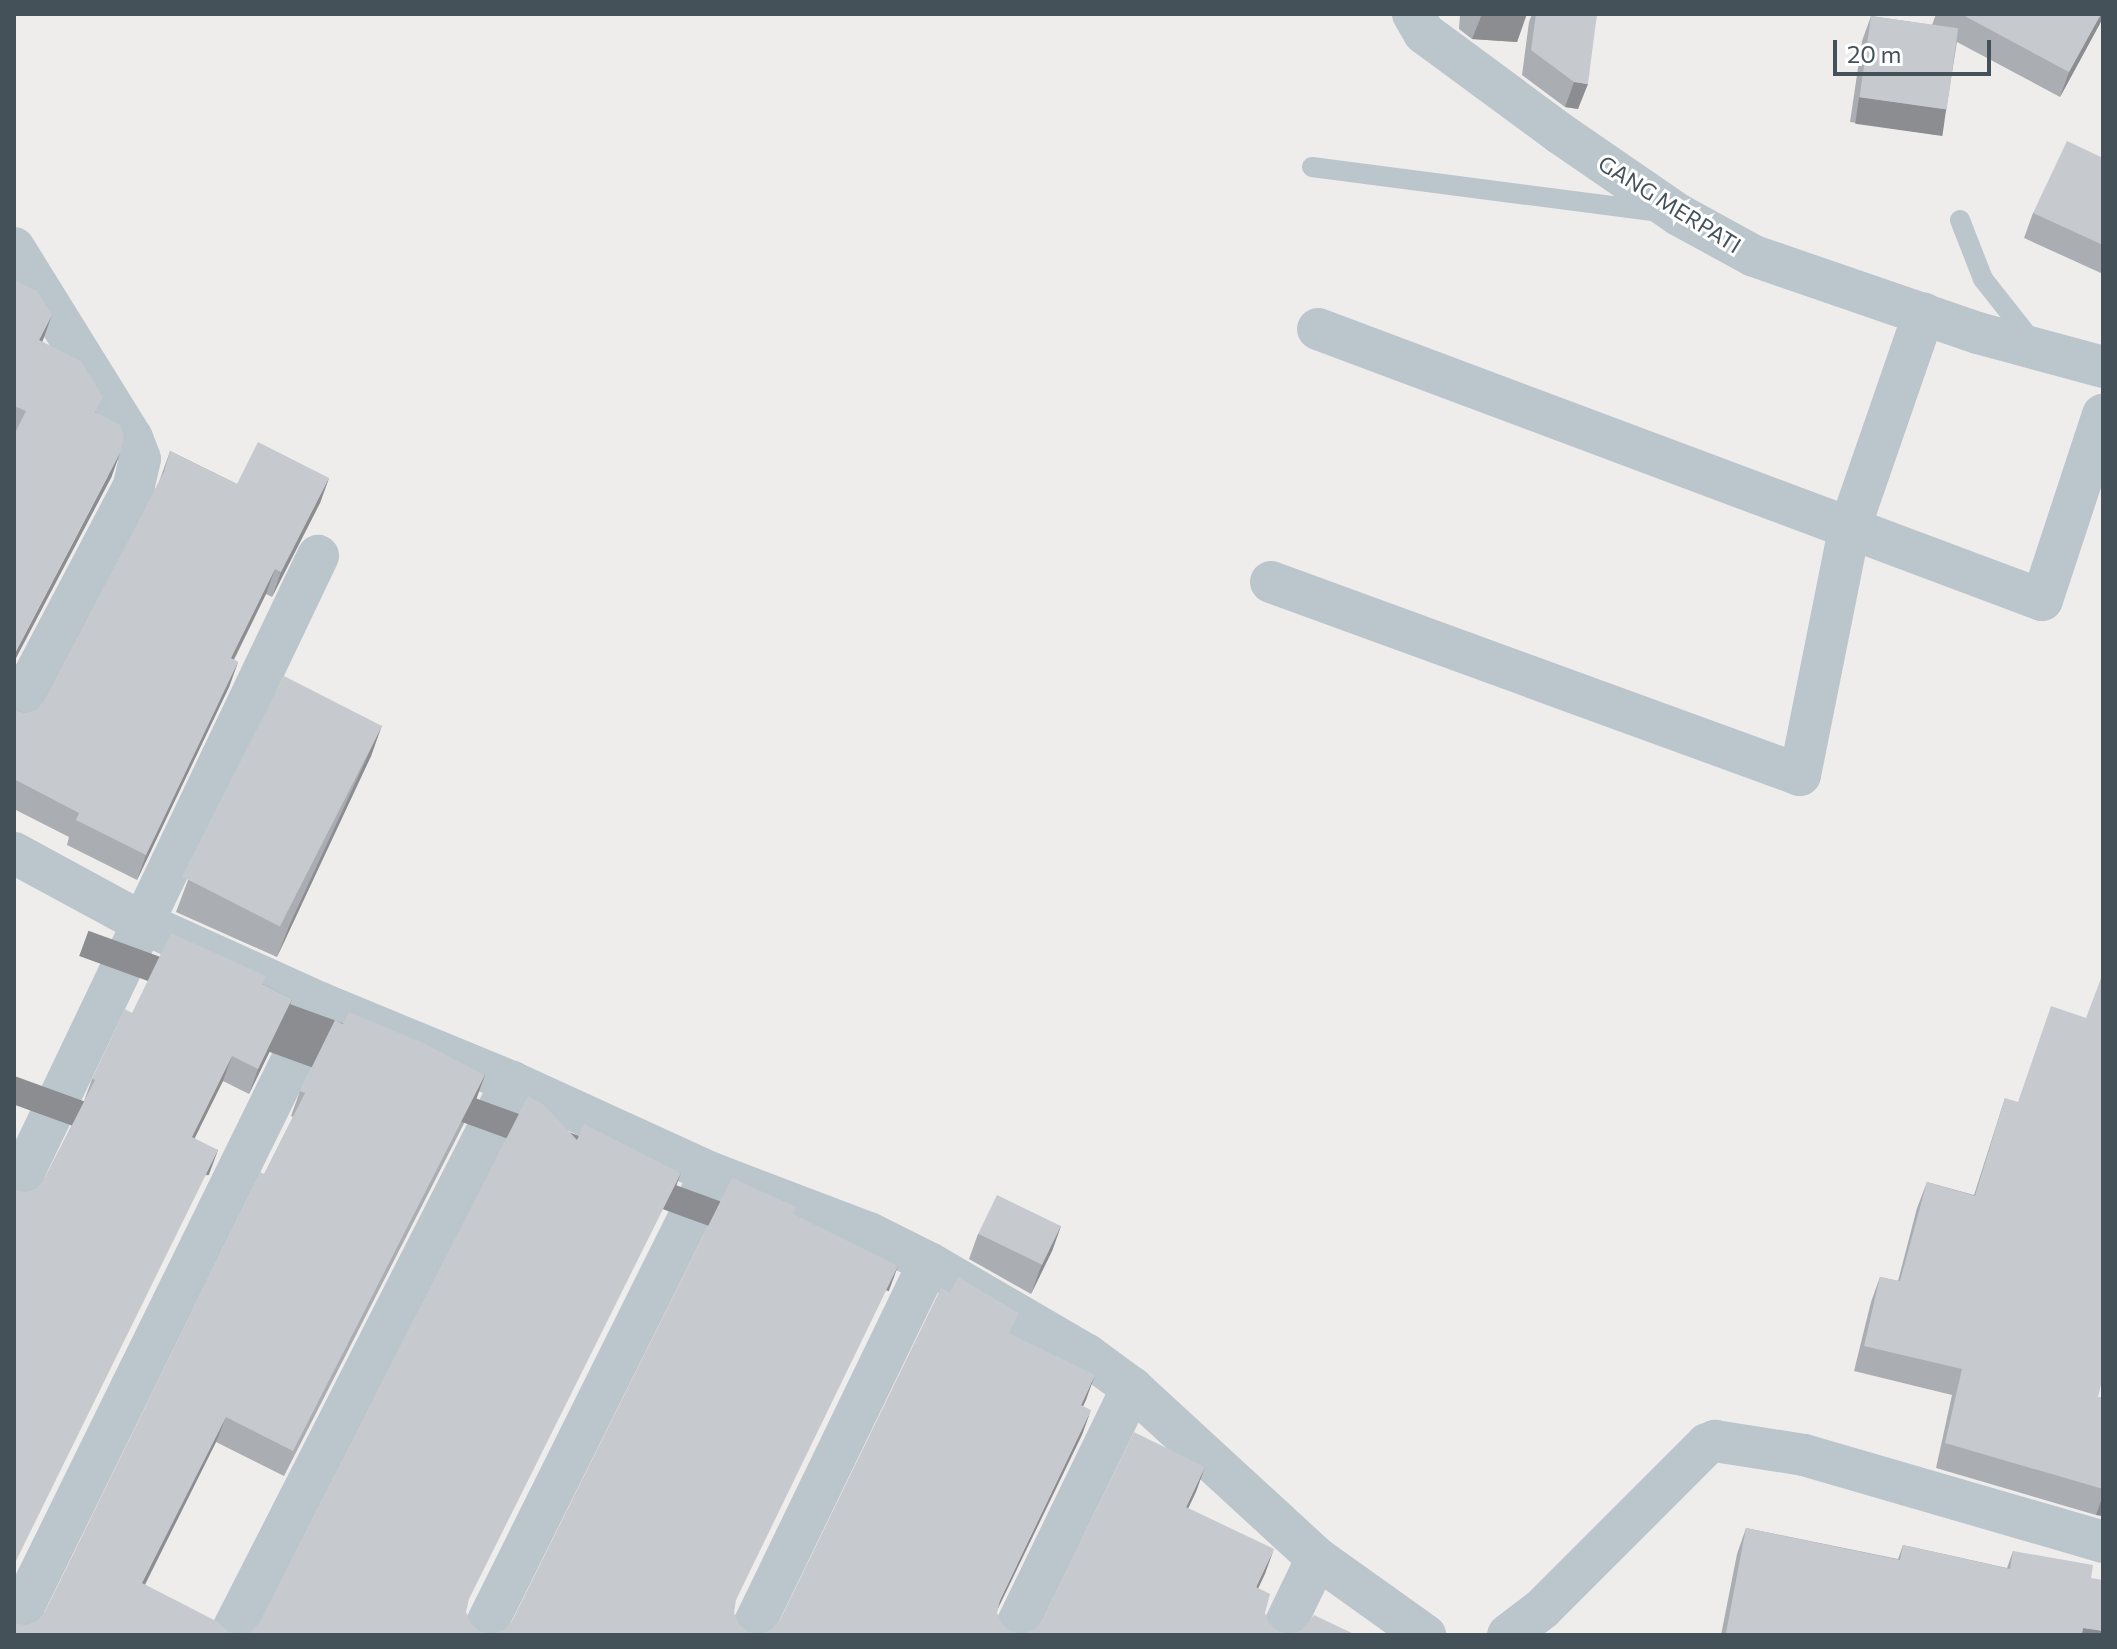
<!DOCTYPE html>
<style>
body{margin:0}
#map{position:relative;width:2117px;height:1649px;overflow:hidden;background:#efecec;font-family:Commissioner,sans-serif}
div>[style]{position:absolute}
.lane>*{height:20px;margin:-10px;padding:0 10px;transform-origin:10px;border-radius:10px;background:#bac5cc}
.street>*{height:42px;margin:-21px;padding:0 21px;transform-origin:21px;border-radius:21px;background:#bac5cc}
.wall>*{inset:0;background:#aaaeb2}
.shaded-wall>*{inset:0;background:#8b8d91;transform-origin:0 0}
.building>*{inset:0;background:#c6cacf;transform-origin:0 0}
span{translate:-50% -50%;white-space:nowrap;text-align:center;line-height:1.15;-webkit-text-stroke:6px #fff;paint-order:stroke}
.street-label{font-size:22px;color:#455159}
.frame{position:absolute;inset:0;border:16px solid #455159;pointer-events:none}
.scale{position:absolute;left:1833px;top:40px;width:158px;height:36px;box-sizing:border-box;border:4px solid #455159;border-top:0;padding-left:10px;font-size:24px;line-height:28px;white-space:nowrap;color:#455159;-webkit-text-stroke:6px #fff;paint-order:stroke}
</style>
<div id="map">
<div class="lane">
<div style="left:1312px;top:167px;width:351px;rotate:7.4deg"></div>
<div style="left:1960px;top:220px;width:63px;rotate:68.7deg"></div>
<div style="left:1983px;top:279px;width:79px;rotate:51.7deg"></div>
</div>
<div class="street">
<div style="left:1413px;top:14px;width:22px;rotate:60deg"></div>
<div style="left:1424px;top:33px;width:170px;rotate:36.4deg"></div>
<div style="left:1561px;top:134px;width:143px;rotate:34.5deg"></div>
<div style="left:1679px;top:215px;width:85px;rotate:28.7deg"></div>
<div style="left:1754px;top:256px;width:237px;rotate:19deg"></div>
<div style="left:1978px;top:333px;width:130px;rotate:15.2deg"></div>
<div style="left:14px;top:248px;width:224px;rotate:58.2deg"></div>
<div style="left:132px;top:438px;width:22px;rotate:69deg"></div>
<div style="left:140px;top:459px;width:28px;rotate:103deg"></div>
<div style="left:134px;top:486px;width:258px;rotate:117.8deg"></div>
<div style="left:1318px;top:329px;width:773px;rotate:20.52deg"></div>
<div style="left:2042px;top:600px;width:195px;rotate:-71.8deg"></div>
<div style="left:1271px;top:582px;width:563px;rotate:20.04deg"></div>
<div style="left:1800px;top:775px;width:250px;rotate:-78.7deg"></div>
<div style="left:1849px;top:530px;width:229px;rotate:-70.9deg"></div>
<div style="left:14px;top:853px;width:147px;rotate:28.5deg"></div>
<div style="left:143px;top:923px;width:194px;rotate:24.3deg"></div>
<div style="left:320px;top:1003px;width:208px;rotate:22.4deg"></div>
<div style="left:512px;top:1082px;width:219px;rotate:24.6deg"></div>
<div style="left:711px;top:1173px;width:169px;rotate:20.8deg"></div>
<div style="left:869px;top:1233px;width:67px;rotate:26.6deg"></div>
<div style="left:929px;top:1263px;width:183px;rotate:30.2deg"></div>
<div style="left:1087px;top:1355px;width:56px;rotate:36.3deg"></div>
<div style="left:1132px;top:1388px;width:251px;rotate:42.6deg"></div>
<div style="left:1317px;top:1558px;width:133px;rotate:35.5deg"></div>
<div style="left:14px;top:1193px;width:706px;rotate:-64.49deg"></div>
<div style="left:14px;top:1626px;width:694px;rotate:-63.84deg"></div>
<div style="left:230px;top:1635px;width:621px;rotate:-62.98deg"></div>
<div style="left:481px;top:1635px;width:516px;rotate:-63.53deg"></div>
<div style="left:749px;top:1635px;width:413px;rotate:-64.2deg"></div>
<div style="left:1012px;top:1635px;width:275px;rotate:-64.1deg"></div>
<div style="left:1280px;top:1635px;width:85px;rotate:-64.3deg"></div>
<div style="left:1508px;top:1635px;width:43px;rotate:-37.4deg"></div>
<div style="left:1542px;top:1609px;width:233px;rotate:-45deg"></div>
<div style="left:1707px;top:1444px;width:9px;rotate:-21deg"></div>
<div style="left:1715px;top:1441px;width:90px;rotate:8.9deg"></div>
<div style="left:1804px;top:1455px;width:311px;rotate:16.2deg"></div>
</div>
<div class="wall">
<div style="clip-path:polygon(1460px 14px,1527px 14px,1517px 42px,1472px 39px,1459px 29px)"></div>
<div style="clip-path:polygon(1532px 14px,1597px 14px,1578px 109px,1565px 107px,1522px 75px,1529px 22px)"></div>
<div style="clip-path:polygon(1936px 14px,2103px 14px,2103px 18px,2060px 97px,1957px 42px,1946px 110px,1937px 135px,1850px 122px,1862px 41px,1871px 16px,1932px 25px)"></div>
<div style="clip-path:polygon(2103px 158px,2103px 274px,2024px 238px,2033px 213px)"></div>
<div style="clip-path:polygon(14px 280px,42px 341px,97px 413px,120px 453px,111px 478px,14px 435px)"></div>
<div style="clip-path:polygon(170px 451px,237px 484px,329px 478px,320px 503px,272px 597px,266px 594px,234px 660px,238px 662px,229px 687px,137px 880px,67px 845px,69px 837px,14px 809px,14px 710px,25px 713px,37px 709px,44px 700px,159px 482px)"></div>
<div style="clip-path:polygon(382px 725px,371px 756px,277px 957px,176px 912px,188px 880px)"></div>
<div style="clip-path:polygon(263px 984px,292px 999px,283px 1024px,249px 1094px,223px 1081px,194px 1138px,209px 1175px,24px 1192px,36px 1188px,45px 1178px,84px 1101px,92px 1079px,132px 1013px)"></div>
<div style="clip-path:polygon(343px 1024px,485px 1075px,476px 1100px,284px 1476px,216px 1442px,145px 1585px,229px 1632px,25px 1625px,37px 1620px,45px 1612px,293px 1117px,291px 1116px,300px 1091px)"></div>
<div style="clip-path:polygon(2005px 1098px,2098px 1397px,2103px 1397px,2103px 1516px,2096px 1515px,1936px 1468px,1952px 1395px,1854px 1371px,1871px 1302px,1880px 1277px,1898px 1281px,1917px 1208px,1927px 1182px,1974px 1195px)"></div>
<div style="clip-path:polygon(1061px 1226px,1052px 1251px,1031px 1294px,969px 1259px,978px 1234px)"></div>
<div style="clip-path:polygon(1746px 1528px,1898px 1559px,1903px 1545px,2007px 1568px,2013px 1551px,2091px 1578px,2103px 1635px,1721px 1635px,1737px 1554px)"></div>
</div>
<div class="shaded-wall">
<div style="clip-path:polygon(1482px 14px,1526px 16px,1517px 42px,1472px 39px)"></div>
<div style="clip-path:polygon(2101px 14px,2103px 14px,2103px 18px,2060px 97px,2069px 72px)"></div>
<div style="clip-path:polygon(1574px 82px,1588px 84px,1578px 109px,1565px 107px)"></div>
<div style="left:1859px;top:97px;width:88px;height:27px;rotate:8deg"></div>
<div style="clip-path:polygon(52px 315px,43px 340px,30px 365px,39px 340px)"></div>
<div style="clip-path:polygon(120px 453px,111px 478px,14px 662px,14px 655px)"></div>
<div style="clip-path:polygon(329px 478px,320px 503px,272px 597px,281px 572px)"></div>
<div style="clip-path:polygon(275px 569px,266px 594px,222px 683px,231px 658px)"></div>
<div style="clip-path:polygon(238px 662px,229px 687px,137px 880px,146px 855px)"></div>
<div style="clip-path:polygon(382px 725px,371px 756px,277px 957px,289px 926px)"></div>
<div style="clip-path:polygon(292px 999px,283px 1024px,249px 1094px,258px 1069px)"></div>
<div style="clip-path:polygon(232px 1056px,223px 1081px,183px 1162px,192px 1137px)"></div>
<div style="left:485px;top:1075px;width:27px;height:422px;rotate:110deg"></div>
<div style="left:218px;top:1150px;width:27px;height:462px;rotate:110deg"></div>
<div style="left:681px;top:1173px;width:27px;height:476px;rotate:110deg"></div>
<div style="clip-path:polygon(1061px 1226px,1052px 1251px,1031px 1294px,1040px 1269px)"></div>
<div style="left:898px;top:1266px;width:27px;height:371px;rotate:110deg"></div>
<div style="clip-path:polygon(1095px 1375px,1086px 1400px,1072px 1430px,1081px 1405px)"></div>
<div style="clip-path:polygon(1091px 1410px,1082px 1435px,990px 1625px,1000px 1600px)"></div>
<div style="clip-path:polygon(226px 1417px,216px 1442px,133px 1608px,142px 1583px)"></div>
<div style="clip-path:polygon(1205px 1467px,1196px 1492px,1177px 1532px,1186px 1507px)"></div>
<div style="clip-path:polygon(2103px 1495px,2103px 1516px,2096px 1515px)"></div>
<div style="clip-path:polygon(1274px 1549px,1265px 1574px,1247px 1612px,1256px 1587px)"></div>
<div style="clip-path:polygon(2083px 1628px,2103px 1631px,2103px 1635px,2081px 1635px)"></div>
</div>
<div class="building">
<div style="clip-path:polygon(1484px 14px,1527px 14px,1526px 16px)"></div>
<div style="clip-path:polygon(1536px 14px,1597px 14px,1588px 84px,1574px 82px,1531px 50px)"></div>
<div style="clip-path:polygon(1961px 14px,2101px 14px,2069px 72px)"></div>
<div style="left:1871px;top:16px;width:88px;height:82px;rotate:8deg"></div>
<div style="clip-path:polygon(2067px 141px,2103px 158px,2103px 245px,2033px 213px)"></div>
<div style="clip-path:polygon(14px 280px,37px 291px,52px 315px,39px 340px,81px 361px,103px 397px,95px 412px,120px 425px,124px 436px,120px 453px,14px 655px,14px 435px,26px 411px,14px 406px)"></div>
<div style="clip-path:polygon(258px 442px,329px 478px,281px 572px,275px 569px,231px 658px,238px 662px,146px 855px,76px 820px,79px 813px,14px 779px,14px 710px,25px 713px,37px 709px,44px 700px,164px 472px,170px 451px,237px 484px)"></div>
<div style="left:284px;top:676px;width:110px;height:225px;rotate:27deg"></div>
<div style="clip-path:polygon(171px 933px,266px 976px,262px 984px,292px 999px,258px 1069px,232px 1056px,192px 1137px,218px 1150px,14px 1565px,14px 1190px,24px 1192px,36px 1188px,45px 1178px,95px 1080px,92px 1079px,125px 1009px,132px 1013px)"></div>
<div style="clip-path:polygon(2103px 973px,2103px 1377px,2098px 1397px,2103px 1397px,2103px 1489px,1945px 1443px,1962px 1369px,1864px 1346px,1880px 1277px,1900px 1281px,1927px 1182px,1975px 1196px,2005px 1098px,2018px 1102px,2051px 1006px,2086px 1018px)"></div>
<div style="clip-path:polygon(349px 1012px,421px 1042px,485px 1075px,293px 1451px,226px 1417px,142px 1583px,218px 1622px,229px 1632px,243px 1635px,14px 1635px,14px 1623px,25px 1625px,37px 1620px,45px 1612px,260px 1172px,264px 1174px,305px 1093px,300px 1091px,335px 1020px,343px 1024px)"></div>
<div style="clip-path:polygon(528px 1096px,543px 1104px,577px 1140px,584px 1124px,681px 1173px,469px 1599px,466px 1612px,471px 1624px,479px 1631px,492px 1634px,504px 1630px,512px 1621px,732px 1178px,796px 1207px,793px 1214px,898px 1266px,736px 1600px,734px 1613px,739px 1624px,748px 1632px,761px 1634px,772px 1629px,780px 1620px,941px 1288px,950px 1293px,958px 1277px,1019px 1313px,1009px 1333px,1095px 1375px,1081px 1405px,1091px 1410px,1000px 1600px,997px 1613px,1002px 1624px,1010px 1631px,1022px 1634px,1034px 1630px,1042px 1621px,1134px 1432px,1205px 1467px,1186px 1507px,1274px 1549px,1256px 1587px,1270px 1594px,1265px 1613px,1269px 1623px,1278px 1631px,1290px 1634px,1302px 1630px,1314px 1615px,1356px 1635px,247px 1635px,260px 1622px)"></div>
<div style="left:997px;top:1195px;width:71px;height:43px;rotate:26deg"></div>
<div style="clip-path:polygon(1746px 1528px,1900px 1560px,1903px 1545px,2010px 1569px,2013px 1551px,2093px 1565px,2091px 1578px,2103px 1580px,2103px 1631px,2083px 1628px,2082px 1635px,1734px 1635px,1726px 1633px)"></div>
</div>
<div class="street-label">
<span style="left:1670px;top:204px;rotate:32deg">GANG MERPATI</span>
</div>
<div class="frame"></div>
<div class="scale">20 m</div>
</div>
